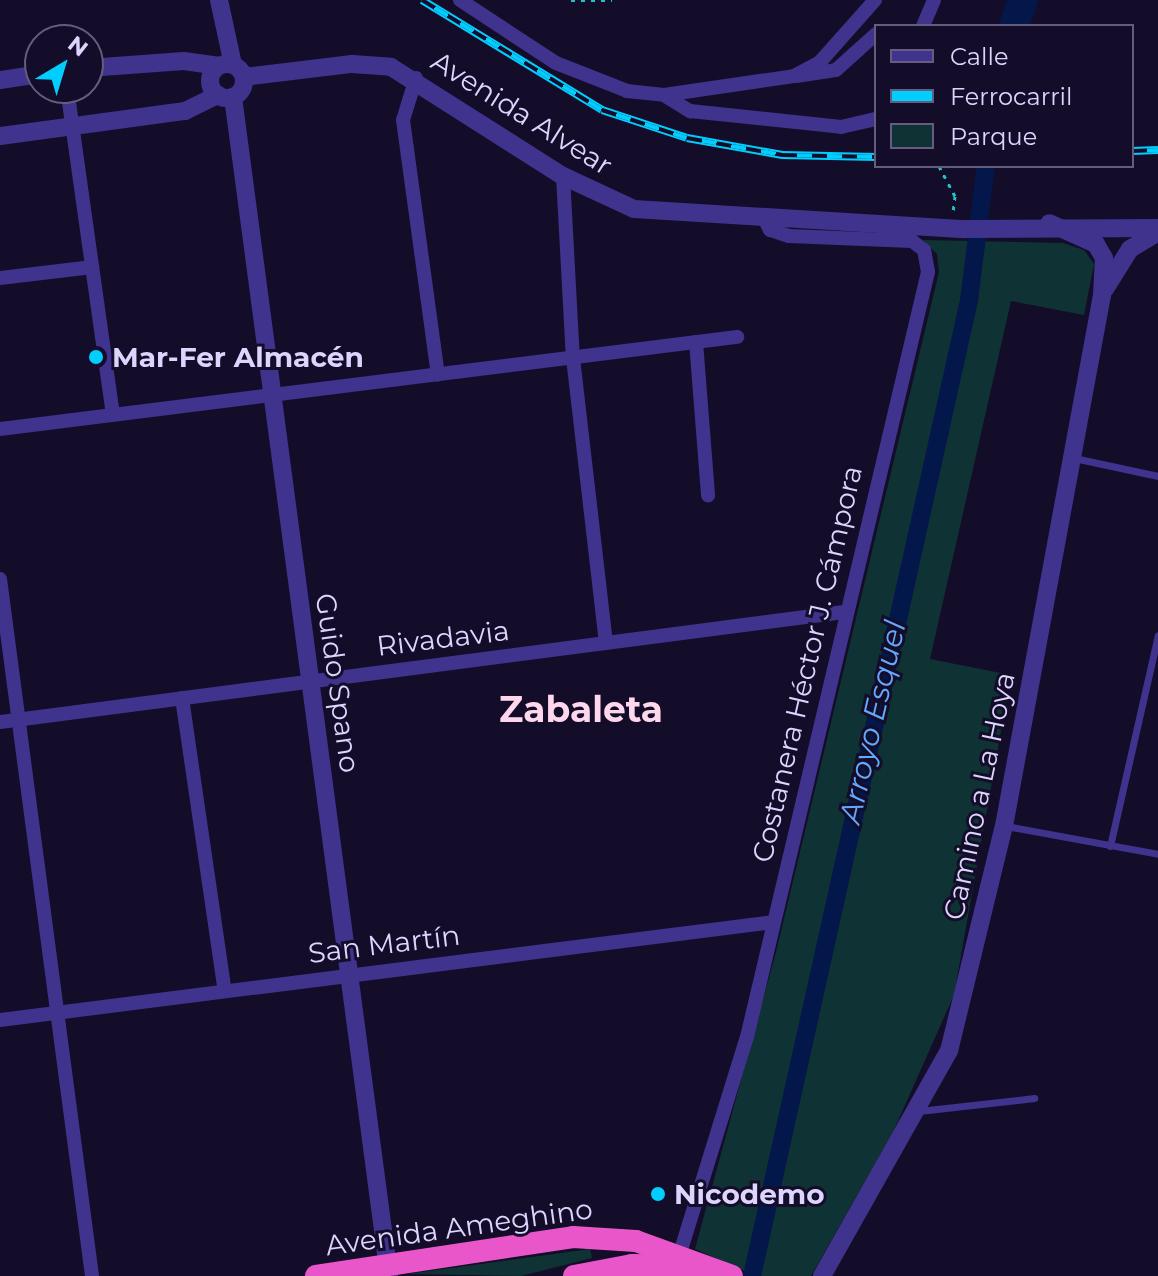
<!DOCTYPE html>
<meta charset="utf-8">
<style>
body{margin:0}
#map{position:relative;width:1158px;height:1276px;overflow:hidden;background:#140d29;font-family:Montserrat,sans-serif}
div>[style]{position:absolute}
.green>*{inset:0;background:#0f3234}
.canal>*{height:18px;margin:-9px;padding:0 9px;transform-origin:9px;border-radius:9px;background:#04174b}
.river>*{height:30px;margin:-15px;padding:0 15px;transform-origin:15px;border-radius:15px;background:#04174b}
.path>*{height:3px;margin-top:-1.5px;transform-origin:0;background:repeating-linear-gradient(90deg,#22c1c6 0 4px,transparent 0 10px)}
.service>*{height:7px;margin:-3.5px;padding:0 3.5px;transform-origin:3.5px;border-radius:3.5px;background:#3f338d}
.minor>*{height:14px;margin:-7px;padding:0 7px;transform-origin:7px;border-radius:7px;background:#3f338d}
.tertiary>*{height:18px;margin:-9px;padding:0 9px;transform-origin:9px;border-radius:9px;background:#3f338d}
.tertiary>.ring{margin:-9px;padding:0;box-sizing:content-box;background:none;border:18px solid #3f338d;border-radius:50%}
.trunk>*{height:22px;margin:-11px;padding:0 11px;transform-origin:11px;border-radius:11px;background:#e856ca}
.rail>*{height:8px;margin-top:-4px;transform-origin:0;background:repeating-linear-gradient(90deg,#140d29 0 15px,#01ceff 0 30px);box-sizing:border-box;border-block:2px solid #01ceff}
.dots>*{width:22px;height:22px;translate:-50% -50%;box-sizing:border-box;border:4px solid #140d29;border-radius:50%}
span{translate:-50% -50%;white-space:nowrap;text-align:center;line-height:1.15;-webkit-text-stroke:6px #140d29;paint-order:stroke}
.street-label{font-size:28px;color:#ded5ff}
.poi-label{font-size:28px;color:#ded5ff;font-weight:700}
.left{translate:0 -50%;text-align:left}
.water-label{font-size:30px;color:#63a8ff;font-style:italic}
.district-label{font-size:36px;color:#ffd7ed;font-weight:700}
.legend{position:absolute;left:874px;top:24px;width:260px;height:144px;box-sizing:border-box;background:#140d29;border:2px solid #655d7f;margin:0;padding:10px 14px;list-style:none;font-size:24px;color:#ded5ff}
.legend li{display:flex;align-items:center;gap:16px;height:40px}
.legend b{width:40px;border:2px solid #655d7f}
.north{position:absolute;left:24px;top:24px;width:80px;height:80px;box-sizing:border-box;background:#140d29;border:2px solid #655d7f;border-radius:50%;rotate:38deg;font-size:22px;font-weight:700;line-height:32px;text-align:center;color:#ded5ff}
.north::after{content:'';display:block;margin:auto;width:28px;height:36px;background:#01ceff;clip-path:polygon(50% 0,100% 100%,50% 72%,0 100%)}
</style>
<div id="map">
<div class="green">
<div style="clip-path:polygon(923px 240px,1063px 243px,1084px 250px,1094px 264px,1084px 315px,1011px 301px,930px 659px,1011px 675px,954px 995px,894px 1130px,811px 1276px,756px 1276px,695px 1249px,776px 952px,939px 272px,937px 254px)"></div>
<div style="clip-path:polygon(590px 1249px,592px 1258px,521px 1276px,407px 1274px)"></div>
</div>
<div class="canal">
<div style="left:752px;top:1276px;width:1000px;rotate:-77.46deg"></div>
<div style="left:969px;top:300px;width:135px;rotate:-82.8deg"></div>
</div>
<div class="river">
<div style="left:1014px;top:26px;width:28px;rotate:-71deg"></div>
</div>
<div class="path">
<div style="left:571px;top:0;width:41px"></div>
<div style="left:939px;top:166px;width:34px;rotate:62deg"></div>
<div style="left:955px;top:196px;width:17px;rotate:97deg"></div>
</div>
<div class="service">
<div style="left:1074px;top:458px;width:86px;rotate:12.1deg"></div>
<div style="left:1006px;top:826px;width:155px;rotate:10.4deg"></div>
<div style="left:1110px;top:846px;width:216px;rotate:-77.2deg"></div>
<div style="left:919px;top:1111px;width:116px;rotate:-6.4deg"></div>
</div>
<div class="minor">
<div style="left:460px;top:0;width:115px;rotate:33.3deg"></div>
<div style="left:556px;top:63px;width:76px;rotate:21.5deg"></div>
<div style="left:627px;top:91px;width:37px;rotate:6deg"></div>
<div style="left:664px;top:95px;width:131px;rotate:-8.3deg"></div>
<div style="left:794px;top:76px;width:30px;rotate:-28deg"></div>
<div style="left:820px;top:62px;width:83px;rotate:-48.4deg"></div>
<div style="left:923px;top:26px;width:28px;rotate:-67deg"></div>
<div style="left:796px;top:76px;width:40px;rotate:-8.5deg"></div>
<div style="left:836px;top:70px;width:54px;rotate:-42deg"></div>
<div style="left:416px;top:78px;width:44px;rotate:107.2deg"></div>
<div style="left:403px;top:120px;width:257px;rotate:82.2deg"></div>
<div style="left:67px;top:88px;width:329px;rotate:82deg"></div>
<div style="left:664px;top:95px;width:31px;rotate:32deg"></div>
<div style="left:690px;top:111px;width:152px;rotate:6deg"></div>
<div style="left:841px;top:127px;width:36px;rotate:-13deg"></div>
<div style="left:563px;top:176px;width:182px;rotate:86.9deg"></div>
<div style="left:573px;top:358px;width:287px;rotate:83.4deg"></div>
<div style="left:0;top:278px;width:93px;rotate:-6.8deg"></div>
<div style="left:696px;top:342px;width:154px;rotate:85.5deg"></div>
<div style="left:0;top:429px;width:743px;rotate:-7.12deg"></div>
<div style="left:0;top:579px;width:703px;rotate:82.48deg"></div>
<div style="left:182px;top:698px;width:296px;rotate:81.7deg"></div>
<div style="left:0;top:722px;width:851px;rotate:-7.43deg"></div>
<div style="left:0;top:1020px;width:780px;rotate:-7.22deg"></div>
<div style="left:680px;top:1253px;width:226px;rotate:-72.8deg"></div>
<div style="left:747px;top:1037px;width:786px;rotate:-76.69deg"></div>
<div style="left:928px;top:272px;width:22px;rotate:-100deg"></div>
<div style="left:924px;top:250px;width:15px;rotate:-143deg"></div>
<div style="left:912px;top:241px;width:123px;rotate:-177.7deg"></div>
<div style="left:789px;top:236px;width:20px;rotate:-162deg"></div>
<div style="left:770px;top:230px;width:13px;rotate:-117deg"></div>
</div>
<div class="tertiary">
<div style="left:219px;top:0;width:66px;rotate:77.8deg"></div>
<div class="ring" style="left:210px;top:64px;width:16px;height:16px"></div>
<div style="left:88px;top:68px;width:96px;rotate:-4.2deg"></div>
<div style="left:184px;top:61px;width:34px;rotate:8deg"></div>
<div style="left:244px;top:77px;width:109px;rotate:-6.9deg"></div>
<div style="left:352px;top:64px;width:39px;rotate:4deg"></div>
<div style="left:391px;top:67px;width:204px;rotate:32.4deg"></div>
<div style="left:563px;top:176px;width:78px;rotate:24.9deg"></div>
<div style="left:634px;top:209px;width:331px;rotate:3.5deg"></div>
<div style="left:964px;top:229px;width:194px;rotate:-0.3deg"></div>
<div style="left:0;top:80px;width:40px;rotate:-8.5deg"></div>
<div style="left:233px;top:97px;width:1189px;rotate:82.46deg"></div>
<div style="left:0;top:136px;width:187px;rotate:-7.7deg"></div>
<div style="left:185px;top:111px;width:37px;rotate:-26deg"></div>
<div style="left:1105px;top:289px;width:47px;rotate:-58deg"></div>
<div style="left:1130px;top:249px;width:33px;rotate:-31deg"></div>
<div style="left:822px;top:1276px;width:258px;rotate:-60.6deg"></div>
<div style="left:949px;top:1051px;width:232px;rotate:-76.3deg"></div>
<div style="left:1004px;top:826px;width:540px;rotate:-79.54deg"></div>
<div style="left:1102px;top:295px;width:37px;rotate:-87deg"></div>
<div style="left:1104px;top:258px;width:16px;rotate:-120deg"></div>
<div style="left:1096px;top:244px;width:51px;rotate:-155.9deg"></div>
</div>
<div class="trunk">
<div style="left:316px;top:1276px;width:260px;rotate:-8.6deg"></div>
<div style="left:573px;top:1237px;width:63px;rotate:3.6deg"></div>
<div style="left:636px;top:1241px;width:102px;rotate:20deg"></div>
<div style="left:574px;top:1276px;width:59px;rotate:-10.7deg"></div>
<div style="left:632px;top:1265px;width:68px;rotate:0.8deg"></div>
</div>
<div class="rail">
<div style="left:422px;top:0;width:211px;rotate:31.4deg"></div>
<div style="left:602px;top:110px;width:89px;rotate:18.2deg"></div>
<div style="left:687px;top:138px;width:97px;rotate:10.1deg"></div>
<div style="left:782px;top:155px;width:94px;rotate:1.2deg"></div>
<div style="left:1132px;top:151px;width:26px;rotate:-2deg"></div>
</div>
<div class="dots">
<div style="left:96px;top:357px;background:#01ceff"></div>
<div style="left:658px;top:1194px;background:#01ceff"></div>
</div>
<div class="street-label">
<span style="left:522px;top:113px;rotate:32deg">Avenida Alvear</span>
<span style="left:443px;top:638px;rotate:-7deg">Rivadavia</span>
<span style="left:807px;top:664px;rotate:-77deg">Costanera Héctor J. Cámpora</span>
<span style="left:338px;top:683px;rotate:82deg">Guido Spano</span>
<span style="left:979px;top:796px;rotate:-78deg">Camino a La Hoya</span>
<span style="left:384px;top:944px;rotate:-7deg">San Martín</span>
<span style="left:459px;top:1227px;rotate:-8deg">Avenida Ameghino</span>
</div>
<div class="poi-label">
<span class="left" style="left:112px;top:357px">Mar-Fer Almacén</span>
<span class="left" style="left:674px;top:1194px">Nicodemo</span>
</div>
<div class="water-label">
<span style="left:873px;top:722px;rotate:-77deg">Arroyo Esquel</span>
</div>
<div class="district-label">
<span style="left:581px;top:710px">Zabaleta</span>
</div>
<ul class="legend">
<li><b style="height:10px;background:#3f338d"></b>Calle</li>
<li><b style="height:10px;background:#01ceff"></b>Ferrocarril</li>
<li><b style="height:22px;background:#0f3234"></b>Parque</li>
</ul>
<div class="north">N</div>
</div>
